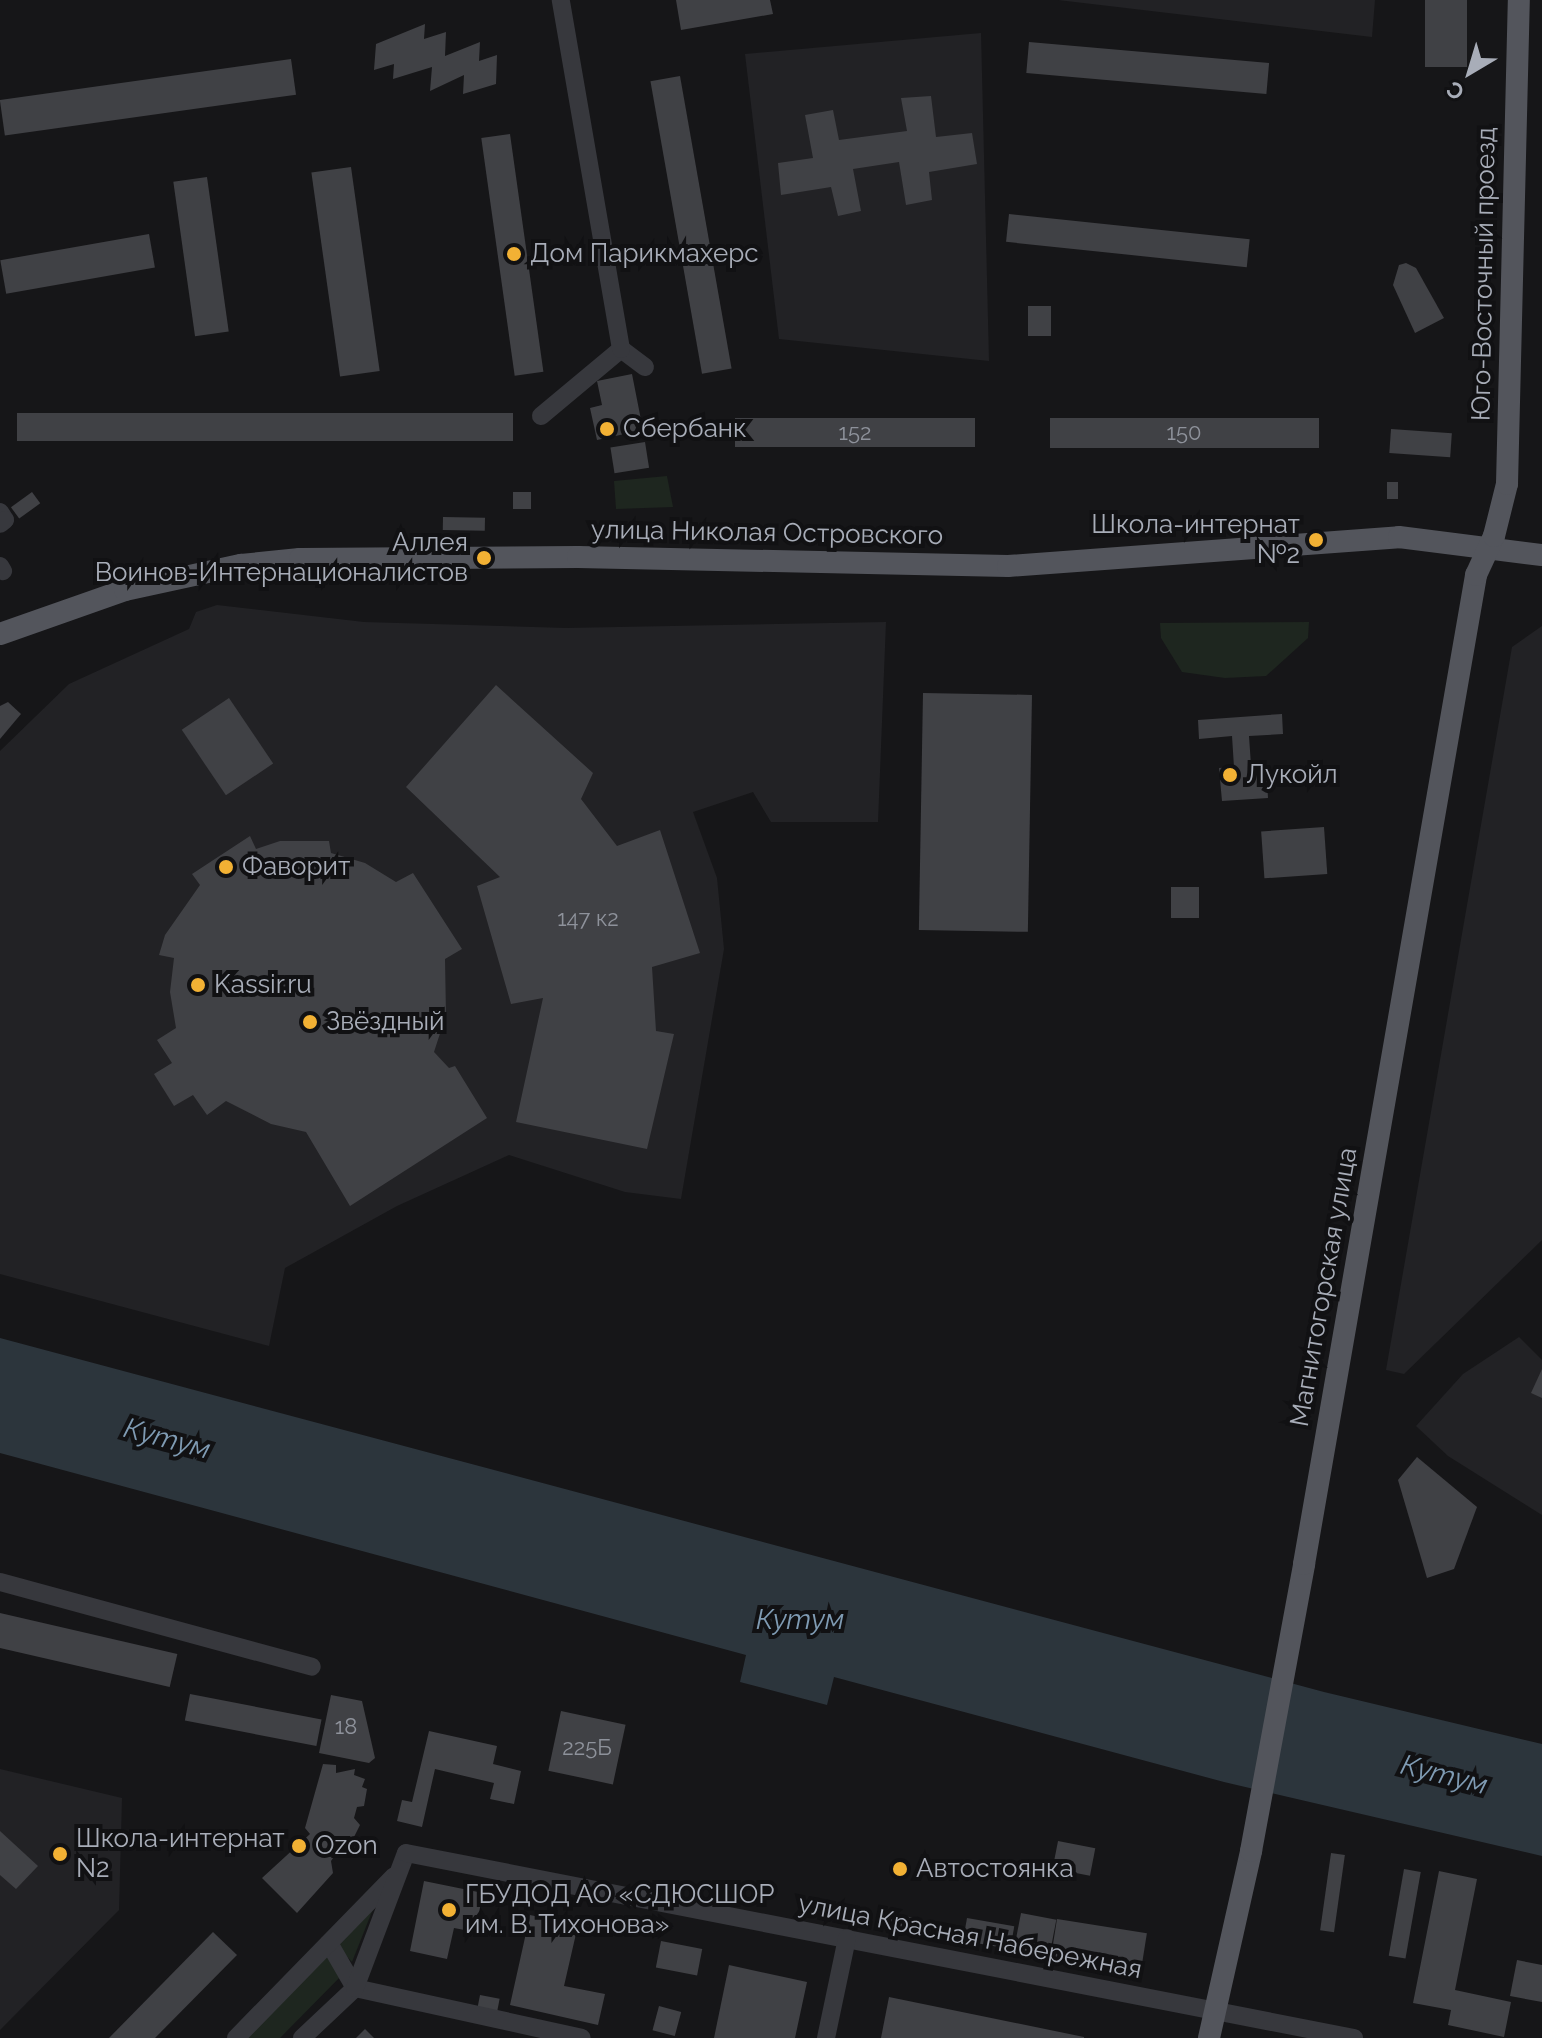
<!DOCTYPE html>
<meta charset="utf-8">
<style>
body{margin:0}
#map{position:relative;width:1542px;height:2038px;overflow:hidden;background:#161618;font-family:Raleway,sans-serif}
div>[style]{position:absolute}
.built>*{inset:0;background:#222225}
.green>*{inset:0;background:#1e261f}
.water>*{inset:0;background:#2c353c}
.building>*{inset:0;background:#404145;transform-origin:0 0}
.minor>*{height:18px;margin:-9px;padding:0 9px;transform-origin:9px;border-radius:9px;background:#37383d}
.major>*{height:22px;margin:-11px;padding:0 11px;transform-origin:11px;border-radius:11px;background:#53555c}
.dots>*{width:22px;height:22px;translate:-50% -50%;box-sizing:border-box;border:4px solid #111113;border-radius:50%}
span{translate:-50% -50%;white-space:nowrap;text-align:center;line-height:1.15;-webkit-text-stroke:8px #111113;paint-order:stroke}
.number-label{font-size:22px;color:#8e929b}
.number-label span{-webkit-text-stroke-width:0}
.poi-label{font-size:26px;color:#a8adb8}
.left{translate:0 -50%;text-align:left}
.right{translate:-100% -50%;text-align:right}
.street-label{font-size:26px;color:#a8adb8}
.water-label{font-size:28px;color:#7f9bb3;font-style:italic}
.north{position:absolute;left:1430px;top:32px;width:80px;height:80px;-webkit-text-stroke:6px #111113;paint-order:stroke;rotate:218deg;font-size:22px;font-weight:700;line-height:32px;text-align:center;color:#a8adb8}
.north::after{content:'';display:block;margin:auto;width:28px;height:36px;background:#a8adb8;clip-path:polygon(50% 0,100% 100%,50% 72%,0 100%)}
</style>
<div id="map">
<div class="built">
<div style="clip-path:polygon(1058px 0,1375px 0,1372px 37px)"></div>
<div style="clip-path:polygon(981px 33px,989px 361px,779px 339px,745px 54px)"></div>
<div style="clip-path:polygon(217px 605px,364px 622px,566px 628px,886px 622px,878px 822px,771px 822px,753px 792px,693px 812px,717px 878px,724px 949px,681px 1199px,625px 1192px,509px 1155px,397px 1206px,285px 1268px,269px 1346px,0 1274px,0 751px,69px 684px,189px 629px,196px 612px)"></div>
<div style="clip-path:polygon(1542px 626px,1542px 1240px,1404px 1374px,1386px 1370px,1512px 647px)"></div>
<div style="clip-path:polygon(1519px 1337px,1542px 1360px,1542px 1515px,1448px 1456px,1416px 1426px,1463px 1374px)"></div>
<div style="clip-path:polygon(0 1769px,122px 1798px,119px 1910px,0 2030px)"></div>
</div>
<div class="green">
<div style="clip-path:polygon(667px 476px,673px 507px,616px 509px,614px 481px)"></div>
<div style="clip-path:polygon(1309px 622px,1308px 638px,1266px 676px,1225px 678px,1182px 672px,1161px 638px,1160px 623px)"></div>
<div style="clip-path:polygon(375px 1904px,352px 1962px,335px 1944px)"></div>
<div style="clip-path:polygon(328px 1955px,345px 1972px,280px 2038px,246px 2038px)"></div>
</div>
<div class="water">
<div style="clip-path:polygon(0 1338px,1324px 1692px,1542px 1744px,1542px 1856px,1224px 1782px,834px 1677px,827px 1705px,740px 1682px,746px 1655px,0 1453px)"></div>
</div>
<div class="building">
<div style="clip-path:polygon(676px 0,770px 0,773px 14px,681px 30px)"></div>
<div style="left:1425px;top:0;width:42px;height:67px"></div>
<div style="clip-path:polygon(425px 24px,424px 39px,446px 32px,445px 56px,480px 42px,479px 61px,497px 55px,496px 84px,463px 94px,464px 75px,430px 91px,432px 67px,393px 79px,394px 64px,374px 70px,376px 44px)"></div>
<div style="left:1029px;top:42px;width:241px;height:31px;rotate:5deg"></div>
<div style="left:291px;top:59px;width:36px;height:294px;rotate:82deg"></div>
<div style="left:680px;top:76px;width:297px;height:30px;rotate:80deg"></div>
<div style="clip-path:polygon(931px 96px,936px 137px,972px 133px,977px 164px,929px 172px,932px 200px,906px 205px,899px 162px,853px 169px,861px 211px,838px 216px,831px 187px,781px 195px,778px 163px,813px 158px,805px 115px,833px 110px,839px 140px,907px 131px,901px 98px)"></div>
<div style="left:510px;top:134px;width:240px;height:29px;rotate:82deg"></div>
<div style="left:351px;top:167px;width:206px;height:40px;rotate:82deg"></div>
<div style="left:207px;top:177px;width:156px;height:34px;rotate:82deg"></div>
<div style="left:1009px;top:214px;width:242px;height:28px;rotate:6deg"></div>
<div style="left:149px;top:234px;width:34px;height:151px;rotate:80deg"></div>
<div style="clip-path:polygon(1406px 263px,1416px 268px,1444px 318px,1415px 333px,1393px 285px,1399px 265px)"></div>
<div style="left:1028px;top:306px;width:23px;height:30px"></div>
<div style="clip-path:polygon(632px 374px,643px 430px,597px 440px,590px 408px,602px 405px,597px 381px)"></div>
<div style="left:17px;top:413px;width:496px;height:28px"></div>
<div style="left:735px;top:418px;width:240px;height:29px"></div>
<div style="left:1050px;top:418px;width:269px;height:30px"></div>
<div style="left:1391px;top:429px;width:61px;height:24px;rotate:4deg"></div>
<div style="left:645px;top:442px;width:26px;height:35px;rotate:81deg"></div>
<div style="left:1387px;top:482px;width:11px;height:17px"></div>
<div style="left:32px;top:492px;width:14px;height:26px;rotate:54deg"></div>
<div style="left:513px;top:492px;width:18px;height:17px"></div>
<div style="left:443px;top:517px;width:42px;height:13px;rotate:1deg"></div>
<div style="clip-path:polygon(496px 685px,593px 773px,581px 799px,617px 846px,660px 830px,700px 953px,652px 967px,656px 1031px,674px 1034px,647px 1149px,516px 1122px,543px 998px,511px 1004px,477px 886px,500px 877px,406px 787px)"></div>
<div style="left:923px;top:693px;width:109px;height:237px;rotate:1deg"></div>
<div style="left:229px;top:698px;width:79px;height:57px;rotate:56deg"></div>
<div style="clip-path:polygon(8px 702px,21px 714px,0 739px,0 706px)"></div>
<div style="clip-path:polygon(1282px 714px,1283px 734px,1249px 736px,1251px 765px,1266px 764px,1268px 798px,1222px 801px,1219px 768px,1234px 767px,1232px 736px,1199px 739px,1198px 720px)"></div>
<div style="left:1324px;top:827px;width:47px;height:63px;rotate:86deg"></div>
<div style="clip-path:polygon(250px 836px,256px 849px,280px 841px,329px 841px,331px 853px,365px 863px,396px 882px,413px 873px,462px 949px,445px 959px,446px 1015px,434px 1052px,449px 1068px,455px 1066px,487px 1118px,350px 1206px,306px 1132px,271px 1124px,226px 1101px,207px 1115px,193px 1095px,174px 1106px,154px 1074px,172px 1063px,157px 1040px,176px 1028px,170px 992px,174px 958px,159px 955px,165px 935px,200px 885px,192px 874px)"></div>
<div style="left:1171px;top:887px;width:28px;height:31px"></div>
<div style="clip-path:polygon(1542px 1369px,1542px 1398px,1531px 1393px)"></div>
<div style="clip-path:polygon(1417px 1457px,1477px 1507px,1454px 1569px,1427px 1578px,1398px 1480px)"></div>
<div style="left:0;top:1613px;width:182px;height:34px;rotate:13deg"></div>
<div style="left:190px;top:1694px;width:134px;height:27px;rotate:11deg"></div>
<div style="clip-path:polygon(331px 1695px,362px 1701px,375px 1758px,369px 1763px,319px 1753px)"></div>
<div style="left:561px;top:1711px;width:66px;height:61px;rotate:12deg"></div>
<div style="clip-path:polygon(429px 1731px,497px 1746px,493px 1764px,521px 1771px,514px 1804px,490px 1799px,494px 1783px,435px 1769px,422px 1827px,397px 1821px,402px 1800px,412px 1802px)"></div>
<div style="clip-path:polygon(323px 1764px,336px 1765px,336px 1773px,355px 1769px,354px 1775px,365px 1779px,362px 1787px,367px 1789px,364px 1806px,357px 1807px,354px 1818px,360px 1825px,351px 1843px,343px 1844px,331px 1861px,333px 1873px,297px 1913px,262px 1878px,310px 1834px,305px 1828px)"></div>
<div style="clip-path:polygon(0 1831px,38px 1866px,16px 1889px,0 1875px)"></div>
<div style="left:1058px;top:1841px;width:38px;height:28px;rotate:11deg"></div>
<div style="left:1331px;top:1853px;width:14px;height:78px;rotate:8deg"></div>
<div style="left:1404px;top:1869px;width:17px;height:88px;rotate:10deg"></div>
<div style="clip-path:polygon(1439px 1871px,1477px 1879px,1455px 1990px,1511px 2002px,1504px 2037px,1448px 2025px,1451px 2010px,1413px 2003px)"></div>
<div style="clip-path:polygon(424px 1881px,483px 1893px,475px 1932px,454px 1928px,447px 1959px,410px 1951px)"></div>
<div style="left:1021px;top:1913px;width:36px;height:37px;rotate:11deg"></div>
<div style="clip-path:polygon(530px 1915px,578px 1925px,564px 1986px,605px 1994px,598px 2025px,510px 2005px)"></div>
<div style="left:887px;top:1915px;width:8px;height:13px;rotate:7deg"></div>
<div style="left:898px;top:1915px;width:22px;height:13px;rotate:10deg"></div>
<div style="left:967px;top:1918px;width:48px;height:23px;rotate:10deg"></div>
<div style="left:1057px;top:1919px;width:91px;height:38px;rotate:9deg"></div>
<div style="clip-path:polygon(213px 1932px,237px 1955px,155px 2038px,109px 2038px)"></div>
<div style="left:661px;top:1941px;width:42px;height:27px;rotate:11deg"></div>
<div style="clip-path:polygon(1517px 1960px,1542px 1965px,1542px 2002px,1510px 1996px)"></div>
<div style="clip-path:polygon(729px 1965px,807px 1982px,795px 2038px,714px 2038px)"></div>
<div style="left:480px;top:1995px;width:20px;height:15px;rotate:11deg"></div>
<div style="clip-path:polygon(889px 1997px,1084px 2037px,1084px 2038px,881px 2038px)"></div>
<div style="left:659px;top:2006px;width:23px;height:25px;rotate:15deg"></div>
<div style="clip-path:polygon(365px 2029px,374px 2038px,356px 2038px)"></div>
</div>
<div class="minor">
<div style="left:621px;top:349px;width:30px;rotate:37deg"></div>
<div style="left:541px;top:416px;width:104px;rotate:-39.9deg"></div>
<div style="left:621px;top:349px;width:354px;rotate:-99.8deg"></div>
<div style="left:0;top:512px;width:9px;rotate:58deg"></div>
<div style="left:5px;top:520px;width:6px;rotate:141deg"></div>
<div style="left:0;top:566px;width:6px;rotate:59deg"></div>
<div style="left:0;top:1582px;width:323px;rotate:15.2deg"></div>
<div style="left:329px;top:1943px;width:52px;rotate:60deg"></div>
<div style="left:355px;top:1988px;width:232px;rotate:12.4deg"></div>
<div style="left:236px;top:2038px;width:226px;rotate:-45.7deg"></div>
<div style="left:302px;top:2038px;width:73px;rotate:-43.3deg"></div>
<div style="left:355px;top:1988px;width:144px;rotate:-69.3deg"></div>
<div style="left:406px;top:1853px;width:966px;rotate:11.04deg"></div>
<div style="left:826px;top:2038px;width:102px;rotate:-78.1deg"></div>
</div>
<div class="major">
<div style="left:0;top:634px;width:133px;rotate:-19.4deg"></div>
<div style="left:125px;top:590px;width:119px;rotate:-12.2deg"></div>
<div style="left:241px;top:565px;width:59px;rotate:-5.8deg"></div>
<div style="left:300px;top:559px;width:278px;rotate:-0.4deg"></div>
<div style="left:578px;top:557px;width:430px;rotate:1.2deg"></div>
<div style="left:1008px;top:566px;width:392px;rotate:-4.2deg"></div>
<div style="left:1399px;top:537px;width:144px;rotate:7.2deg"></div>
<div style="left:1209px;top:2038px;width:192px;rotate:-77.3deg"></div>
<div style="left:1251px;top:1851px;width:292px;rotate:-79.5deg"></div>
<div style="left:1304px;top:1564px;width:1004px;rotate:-80.13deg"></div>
<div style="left:1476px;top:575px;width:43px;rotate:-65.2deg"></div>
<div style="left:1494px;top:536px;width:54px;rotate:-76deg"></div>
<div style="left:1507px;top:484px;width:484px;rotate:-88.6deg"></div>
</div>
<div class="dots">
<div style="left:514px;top:254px;background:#f2b134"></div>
<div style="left:607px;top:429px;background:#f2b134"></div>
<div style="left:1316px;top:540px;background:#f2b134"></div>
<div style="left:484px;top:558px;background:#f2b134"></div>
<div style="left:1230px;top:775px;background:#f2b134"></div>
<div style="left:226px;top:867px;background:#f2b134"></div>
<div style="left:198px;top:985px;background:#f2b134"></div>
<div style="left:310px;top:1022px;background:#f2b134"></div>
<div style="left:299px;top:1846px;background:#f2b134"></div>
<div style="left:60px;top:1854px;background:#f2b134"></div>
<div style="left:900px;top:1869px;background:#f2b134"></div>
<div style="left:449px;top:1910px;background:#f2b134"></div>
</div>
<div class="number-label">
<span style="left:855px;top:433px">152</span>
<span style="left:1184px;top:433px">150</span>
<span style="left:588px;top:919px">147 к2</span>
<span style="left:346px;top:1727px">18</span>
<span style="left:587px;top:1748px">225Б</span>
</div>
<div class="poi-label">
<span class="left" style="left:530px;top:254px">Дом Парикмахерс</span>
<span class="left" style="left:623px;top:429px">Сбербанк</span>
<span class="right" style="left:1300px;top:540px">Школа-интернат<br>№2</span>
<span class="right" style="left:468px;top:558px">Аллея<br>Воинов-Интернационалистов</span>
<span class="left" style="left:1246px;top:775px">Лукойл</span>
<span class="left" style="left:242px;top:867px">Фаворит</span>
<span class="left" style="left:214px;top:985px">Kassir.ru</span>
<span class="left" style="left:326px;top:1022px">Звёздный</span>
<span class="left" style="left:76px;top:1854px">Школа-интернат<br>N2</span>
<span class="left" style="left:315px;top:1846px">Ozon</span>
<span class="left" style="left:916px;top:1869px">Автостоянка</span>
<span class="left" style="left:465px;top:1910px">ГБУДОД АО «СДЮСШОР<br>им. В. Тихонова»</span>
</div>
<div class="street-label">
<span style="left:1484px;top:274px;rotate:-89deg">Юго-Восточный проезд</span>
<span style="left:767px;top:533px;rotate:1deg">улица Николая Островского</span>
<span style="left:1324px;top:1287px;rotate:-80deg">Магнитогорская улица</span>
<span style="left:970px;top:1937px;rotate:11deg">улица Красная Набережная</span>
</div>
<div class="water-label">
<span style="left:167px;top:1439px;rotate:15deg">Кутум</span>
<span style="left:800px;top:1620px">Кутум</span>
<span style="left:1444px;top:1775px;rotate:14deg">Кутум</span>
</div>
<div class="north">С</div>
</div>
